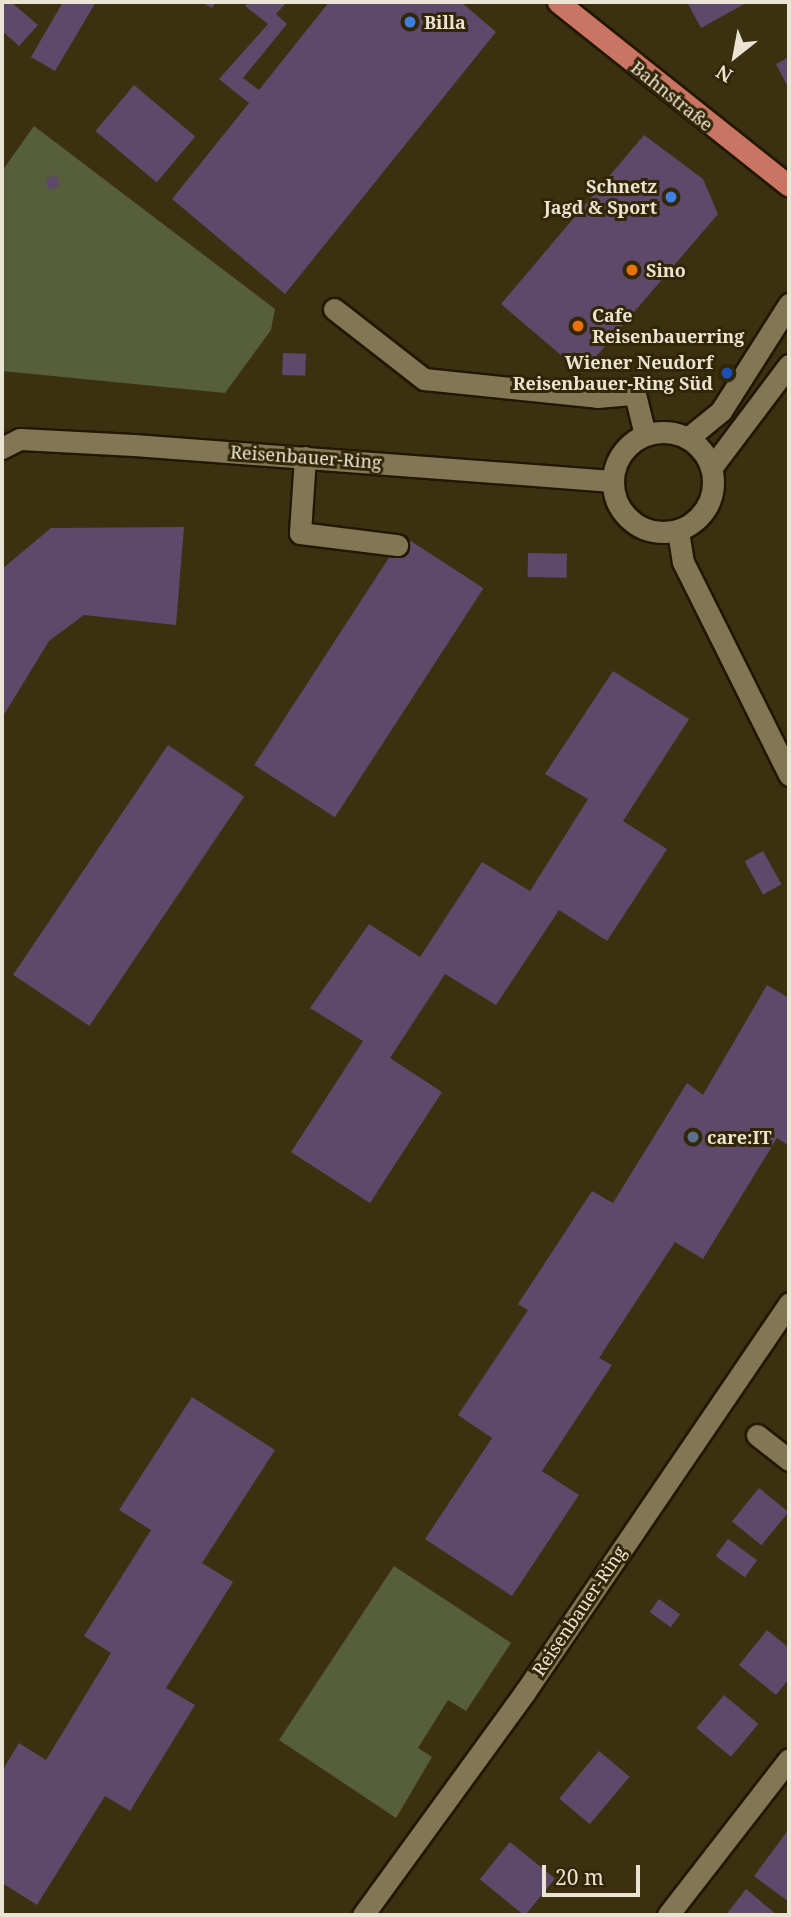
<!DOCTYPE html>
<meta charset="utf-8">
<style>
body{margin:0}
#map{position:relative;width:791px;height:1917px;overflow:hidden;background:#3b3010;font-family:"Noto Serif",serif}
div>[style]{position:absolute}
.green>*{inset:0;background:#565e3b}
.building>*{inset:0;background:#5d4969;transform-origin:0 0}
.roads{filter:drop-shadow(2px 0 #221700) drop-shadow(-2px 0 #221700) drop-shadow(0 2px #221700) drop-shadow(0 -2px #221700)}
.minor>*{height:21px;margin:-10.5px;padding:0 10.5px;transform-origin:10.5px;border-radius:10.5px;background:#827655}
.minor>.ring{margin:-10.5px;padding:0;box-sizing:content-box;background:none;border:21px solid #827655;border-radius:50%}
.major>*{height:21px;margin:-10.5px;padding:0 10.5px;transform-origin:10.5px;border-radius:10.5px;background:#ca7563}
.dots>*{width:19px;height:19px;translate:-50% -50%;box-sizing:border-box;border:4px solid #312606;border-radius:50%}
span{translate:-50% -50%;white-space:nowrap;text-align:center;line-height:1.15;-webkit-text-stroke:6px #312606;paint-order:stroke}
.poi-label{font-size:18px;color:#ebe4d3;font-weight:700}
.left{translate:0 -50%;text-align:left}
.right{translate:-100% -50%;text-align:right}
.street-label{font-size:18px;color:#ebe4d3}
.frame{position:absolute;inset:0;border:4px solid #ebe4d3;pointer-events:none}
.north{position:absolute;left:700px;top:21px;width:70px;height:70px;-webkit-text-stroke:5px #312606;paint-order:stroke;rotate:211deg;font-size:19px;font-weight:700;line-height:28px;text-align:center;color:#ebe4d3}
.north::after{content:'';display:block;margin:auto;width:24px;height:32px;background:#ebe4d3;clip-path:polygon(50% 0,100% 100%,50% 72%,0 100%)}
.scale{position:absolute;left:542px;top:1865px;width:98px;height:32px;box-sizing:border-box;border:4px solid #ebe4d3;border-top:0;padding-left:9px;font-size:21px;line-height:24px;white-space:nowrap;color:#ebe4d3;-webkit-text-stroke:5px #312606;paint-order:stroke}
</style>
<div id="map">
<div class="green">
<div style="clip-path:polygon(34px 126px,275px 309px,271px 330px,225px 393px,2px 371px,2px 171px)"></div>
<div style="clip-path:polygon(394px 1566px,511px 1643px,466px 1711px,448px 1700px,418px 1748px,432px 1757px,396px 1818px,279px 1740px)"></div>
</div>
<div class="building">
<div style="clip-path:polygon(2px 2px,11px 2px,38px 25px,19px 46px,2px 31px)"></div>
<div style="clip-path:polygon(63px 2px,96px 2px,55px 71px,31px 57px)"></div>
<div style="clip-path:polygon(201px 2px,216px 2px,212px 8px)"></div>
<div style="clip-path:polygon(248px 2px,287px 2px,276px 14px,287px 24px,243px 78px,259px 90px,329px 2px,461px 2px,496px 32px,285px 294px,172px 199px,249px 103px,219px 79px,268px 24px,245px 6px)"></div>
<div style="clip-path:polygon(687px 2px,748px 2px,701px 28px)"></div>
<div style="clip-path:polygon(789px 57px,789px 89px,776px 64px)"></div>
<div style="left:134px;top:85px;width:80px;height:60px;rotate:40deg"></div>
<div style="clip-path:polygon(644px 135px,703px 179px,718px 214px,582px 373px,501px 304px)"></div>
<div style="left:56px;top:175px;width:11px;height:12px;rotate:68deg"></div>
<div style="left:283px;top:353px;width:23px;height:22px;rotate:2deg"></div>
<div style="clip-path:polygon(184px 527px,176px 625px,84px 615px,49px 641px,2px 718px,2px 569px,51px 528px)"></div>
<div style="left:403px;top:536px;width:96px;height:273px;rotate:33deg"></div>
<div style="left:528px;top:553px;width:39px;height:24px;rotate:1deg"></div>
<div style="clip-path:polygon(613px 671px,689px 719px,623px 821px,667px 849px,607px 941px,559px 910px,496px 1005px,445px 974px,390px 1058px,442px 1092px,370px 1203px,291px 1152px,363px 1041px,310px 1008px,369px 924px,420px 957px,482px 862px,530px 891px,588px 799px,545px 774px)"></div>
<div style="left:168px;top:745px;width:92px;height:277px;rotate:34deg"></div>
<div style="left:763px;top:851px;width:38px;height:21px;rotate:61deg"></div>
<div style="clip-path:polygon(767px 985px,789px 998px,789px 1146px,777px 1138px,703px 1259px,675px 1242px,599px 1358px,612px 1365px,542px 1471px,579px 1495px,512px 1596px,425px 1539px,492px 1438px,458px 1415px,528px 1310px,518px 1304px,592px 1191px,613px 1203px,687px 1083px,703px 1095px)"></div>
<div style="clip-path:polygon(192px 1397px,275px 1450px,202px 1563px,233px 1582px,166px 1688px,195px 1705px,130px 1811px,105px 1796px,37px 1905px,2px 1883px,2px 1771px,19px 1743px,46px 1760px,111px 1653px,84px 1636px,151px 1530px,119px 1510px)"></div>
<div style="left:759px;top:1488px;width:38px;height:43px;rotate:39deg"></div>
<div style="left:728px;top:1539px;width:36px;height:21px;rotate:36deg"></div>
<div style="left:659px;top:1599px;width:26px;height:16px;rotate:36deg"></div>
<div style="clip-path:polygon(767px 1630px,789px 1648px,789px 1679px,776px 1695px,739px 1665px)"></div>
<div style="left:724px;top:1695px;width:45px;height:43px;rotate:40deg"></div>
<div style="left:599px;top:1751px;width:40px;height:62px;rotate:40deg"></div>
<div style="clip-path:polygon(789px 1829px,789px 1902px,754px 1876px)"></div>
<div style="left:510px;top:1842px;width:58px;height:48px;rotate:39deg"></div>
<div style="clip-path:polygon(746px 1889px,777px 1915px,726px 1915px)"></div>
</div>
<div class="roads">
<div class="minor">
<div style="left:334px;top:309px;width:114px;rotate:37.9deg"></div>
<div style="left:424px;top:379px;width:174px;rotate:5.9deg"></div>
<div style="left:597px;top:397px;width:38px;rotate:-5deg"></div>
<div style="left:635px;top:394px;width:42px;rotate:76.3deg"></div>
<div class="ring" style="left:613px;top:432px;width:79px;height:79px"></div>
<div style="left:688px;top:438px;width:43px;rotate:-39.3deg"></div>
<div style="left:721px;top:411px;width:127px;rotate:-57.6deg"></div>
<div style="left:2px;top:448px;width:20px;rotate:-27deg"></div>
<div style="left:20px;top:439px;width:114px;rotate:3deg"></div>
<div style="left:134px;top:445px;width:479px;rotate:4.3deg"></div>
<div style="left:305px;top:457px;width:76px;rotate:93.8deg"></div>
<div style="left:300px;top:533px;width:98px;rotate:7.1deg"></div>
<div style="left:712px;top:467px;width:128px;rotate:-53deg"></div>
<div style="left:678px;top:531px;width:31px;rotate:81deg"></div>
<div style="left:683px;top:562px;width:238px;rotate:63.5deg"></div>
<div style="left:757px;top:1435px;width:41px;rotate:38deg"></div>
<div style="left:363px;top:1915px;width:276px;rotate:-54deg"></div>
<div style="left:525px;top:1692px;width:470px;rotate:-55.8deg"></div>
<div style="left:668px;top:1915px;width:197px;rotate:-52.2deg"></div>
</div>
<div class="major">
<div style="left:558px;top:2px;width:295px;rotate:38.5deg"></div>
</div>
</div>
<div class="dots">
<div style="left:410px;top:22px;background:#3f7fe0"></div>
<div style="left:671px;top:197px;background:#3f7fe0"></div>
<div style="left:632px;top:270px;background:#e8710a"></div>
<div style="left:578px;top:326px;background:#e8710a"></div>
<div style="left:727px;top:373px;background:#1a4fb4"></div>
<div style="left:693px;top:1137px;background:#5c6f8a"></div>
</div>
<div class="poi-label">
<span class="left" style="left:424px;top:22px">Billa</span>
<span class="right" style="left:657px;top:197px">Schnetz<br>Jagd &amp; Sport</span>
<span class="left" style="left:646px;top:270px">Sino</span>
<span class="left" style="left:592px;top:326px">Cafe<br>Reisenbauerring</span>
<span class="right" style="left:713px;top:373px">Wiener Neudorf<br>Reisenbauer-Ring Süd</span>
<span class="left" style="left:707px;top:1137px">care:IT</span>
</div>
<div class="street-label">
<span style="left:672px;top:96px;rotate:39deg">Bahnstraße</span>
<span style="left:306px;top:457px;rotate:4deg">Reisenbauer-Ring</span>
<span style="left:579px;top:1611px;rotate:-56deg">Reisenbauer-Ring</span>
</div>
<div class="frame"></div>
<div class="north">N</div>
<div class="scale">20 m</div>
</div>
